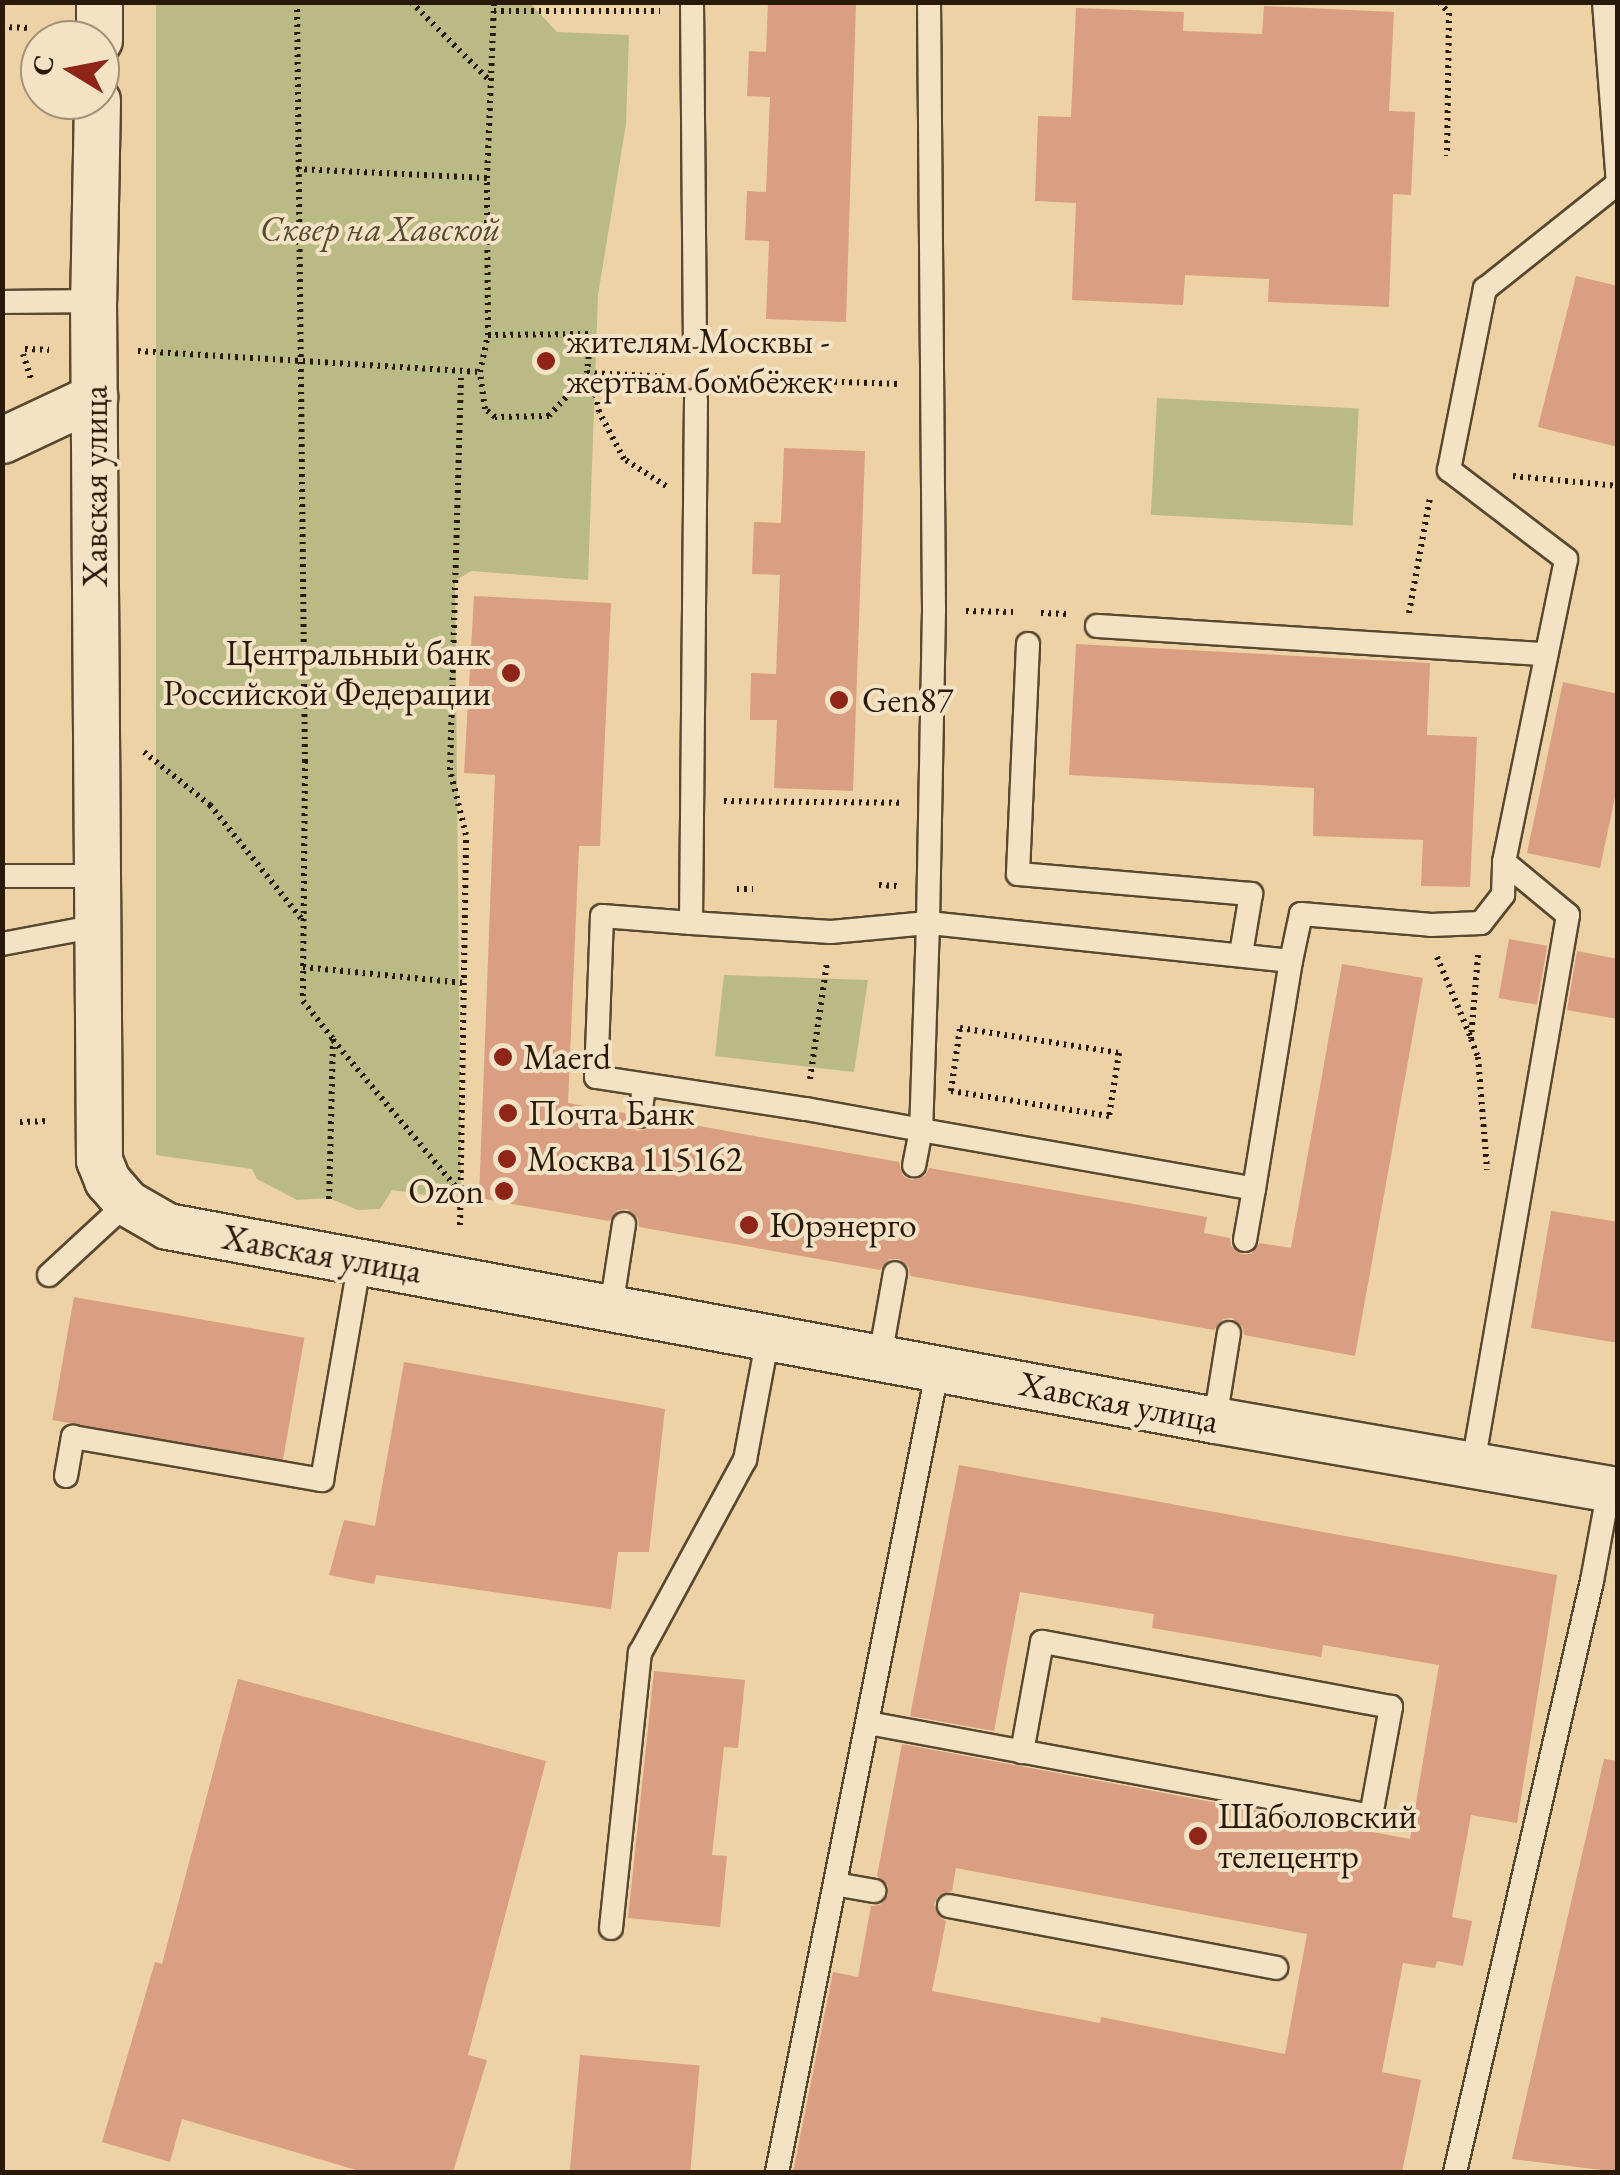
<!DOCTYPE html>
<meta charset="utf-8">
<style>
body{margin:0}
#map{position:relative;width:1620px;height:2175px;overflow:hidden;background:#ecd2a4;font-family:"EB Garamond",serif}
div>[style]{position:absolute}
.green>*{inset:0;background:#babb84;transform-origin:0 0}
.building>*{inset:0;background:#da9f82;transform-origin:0 0}
.path>*{height:6px;margin-top:-3px;transform-origin:0;background:repeating-linear-gradient(90deg,#281909 0 2.5px,transparent 0 7.5px)}
.roads{filter:drop-shadow(2px 0 #594730) drop-shadow(-2px 0 #594730) drop-shadow(0 2px #594730) drop-shadow(0 -2px #594730)}
.lane>*{height:22px;margin:-11px;padding:0 11px;transform-origin:11px;border-radius:11px;background:#f3e2c4}
.street>*{height:45px;margin:-22.5px;padding:0 22.5px;transform-origin:22.5px;border-radius:22.5px;background:#f3e2c4}
.dots>*{width:28px;height:28px;translate:-50% -50%;box-sizing:border-box;border:5px solid #f3e2c4;border-radius:50%}
span{translate:-50% -50%;white-space:nowrap;text-align:center;line-height:1.15;-webkit-text-stroke:8px #f3e2c4;paint-order:stroke}
.park-label{font-size:35px;color:#544a2e;font-style:italic}
.poi-label{font-size:35px;color:#281909}
.left{translate:0 -50%;text-align:left}
.right{translate:-100% -50%;text-align:right}
.street-label{font-size:35px;color:#281909}
.frame{position:absolute;inset:0;border:5px solid #281909;pointer-events:none}
.north{position:absolute;left:20px;top:20px;width:100px;height:100px;box-sizing:border-box;background:#f3e2c4;border:2px solid #a29279;border-radius:50%;rotate:280deg;font-size:28px;font-weight:700;line-height:40px;text-align:center;color:#281909}
.north::after{content:'';display:block;margin:auto;width:35px;height:45px;background:#8f2418;clip-path:polygon(50% 0,100% 100%,50% 72%,0 100%)}
</style>
<div id="map">
<div class="green">
<div style="clip-path:polygon(156px 3px,530px 3px,557px 32px,629px 35px,626px 124px,598px 295px,588px 580px,471px 571px,455px 581px,461px 1200px,392px 1190px,380px 1209px,358px 1210px,329px 1198px,297px 1200px,257px 1179px,252px 1169px,156px 1155px)"></div>
<div style="left:1157px;top:398px;width:202px;height:117px;rotate:3deg"></div>
<div style="clip-path:polygon(724px 975px,868px 980px,854px 1072px,715px 1056px)"></div>
</div>
<div class="building">
<div style="clip-path:polygon(768px 2px,856px 4px,846px 322px,766px 319px,769px 241px,745px 240px,747px 191px,766px 192px,770px 97px,747px 96px,749px 51px,766px 52px)"></div>
<div style="clip-path:polygon(1264px 6px,1394px 12px,1389px 111px,1415px 112px,1411px 195px,1393px 194px,1389px 307px,1268px 302px,1269px 279px,1185px 275px,1183px 305px,1072px 300px,1076px 203px,1035px 201px,1038px 116px,1071px 117px,1076px 8px,1184px 12px,1183px 31px,1262px 34px)"></div>
<div style="clip-path:polygon(1576px 276px,1618px 286px,1618px 447px,1538px 427px)"></div>
<div style="clip-path:polygon(784px 448px,865px 451px,853px 791px,774px 788px,777px 720px,750px 720px,751px 673px,776px 674px,780px 575px,752px 574px,754px 522px,781px 523px)"></div>
<div style="clip-path:polygon(474px 596px,611px 603px,600px 846px,579px 846px,568px 1103px,625px 1113px,627px 1123px,637px 1131px,647px 1129px,655px 1118px,899px 1162px,903px 1176px,912px 1180px,925px 1176px,929px 1168px,1207px 1217px,1204px 1233px,1230px 1238px,1231px 1246px,1241px 1254px,1251px 1254px,1260px 1243px,1291px 1248px,1342px 964px,1423px 978px,1355px 1356px,1244px 1335px,1243px 1327px,1232px 1318px,1223px 1319px,1214px 1330px,910px 1276px,909px 1267px,899px 1259px,889px 1259px,880px 1270px,639px 1227px,638px 1218px,627px 1209px,618px 1210px,609px 1221px,479px 1198px,495px 775px,464px 773px)"></div>
<div style="clip-path:polygon(1076px 644px,1430px 663px,1427px 735px,1477px 737px,1470px 887px,1421px 886px,1423px 840px,1313px 836px,1314px 788px,1069px 775px)"></div>
<div style="clip-path:polygon(1563px 682px,1618px 694px,1618px 783px,1600px 868px,1527px 853px)"></div>
<div style="left:1509px;top:939px;width:39px;height:60px;rotate:10deg"></div>
<div style="clip-path:polygon(1577px 951px,1618px 959px,1618px 1019px,1567px 1010px)"></div>
<div style="clip-path:polygon(1551px 1211px,1618px 1222px,1618px 1343px,1531px 1328px)"></div>
<div style="left:74px;top:1297px;width:234px;height:125px;rotate:10deg"></div>
<div style="clip-path:polygon(404px 1362px,665px 1409px,649px 1552px,618px 1552px,611px 1609px,376px 1575px,374px 1584px,329px 1575px,344px 1520px,375px 1526px)"></div>
<div style="clip-path:polygon(evenodd,959px 1465px,1557px 1575px,1517px 1823px,1471px 1815px,1452px 1917px,1472px 1921px,1463px 1966px,1437px 1961px,1435px 1968px,1403px 1963px,1382px 2072px,1421px 2080px,1402px 2172px,793px 2172px,833px 1972px,858px 1977px,871px 1906px,880px 1905px,888px 1895px,888px 1885px,877px 1876px,902px 1744px,1410px 1839px,1439px 1665px,1323px 1645px,1321px 1657px,1152px 1628px,1154px 1614px,1020px 1592px,994px 1731px,910px 1716px,959px 1465px,956px 1868px,1307px 1934px,1285px 2054px,1101px 2017px,1100px 2023px,932px 1991px,946px 1921px,939px 1917px,934px 1904px,938px 1896px,952px 1891px,956px 1868px)"></div>
<div style="clip-path:polygon(654px 1671px,745px 1680px,738px 1748px,724px 1747px,712px 1855px,727px 1856px,720px 1927px,628px 1918px)"></div>
<div style="clip-path:polygon(238px 1679px,546px 1761px,468px 2055px,487px 2060px,453px 2172px,363px 2172px,182px 2119px,170px 2162px,102px 2142px,155px 1962px,162px 1964px)"></div>
<div style="clip-path:polygon(1604px 1759px,1618px 1761px,1618px 2172px,1512px 2159px)"></div>
<div style="left:580px;top:2055px;width:120px;height:118px;rotate:5deg"></div>
</div>
<div class="path">
<div style="left:297px;top:2px;width:759px;rotate:89.4deg"></div>
<div style="left:305px;top:761px;width:240px;rotate:90.5deg"></div>
<div style="left:303px;top:1001px;width:48px;rotate:51.7deg"></div>
<div style="left:333px;top:1039px;width:162px;rotate:91.4deg"></div>
<div style="left:411px;top:2px;width:112px;rotate:45deg"></div>
<div style="left:1439px;top:2px;width:15px;rotate:48deg"></div>
<div style="left:1449px;top:13px;width:143px;rotate:90.8deg"></div>
<div style="left:494px;top:11px;width:166px"></div>
<div style="left:2px;top:27px;width:29px;rotate:2deg"></div>
<div style="left:297px;top:169px;width:190px;rotate:2.7deg"></div>
<div style="left:488px;top:335px;width:157px;rotate:-90.4deg"></div>
<div style="left:487px;top:178px;width:176px;rotate:-87.7deg"></div>
<div style="left:25px;top:349px;width:24px;rotate:2deg"></div>
<div style="left:138px;top:351px;width:343px;rotate:3.5deg"></div>
<div style="left:23px;top:354px;width:28px;rotate:72deg"></div>
<div style="left:722px;top:378px;width:178px;rotate:1.9deg"></div>
<div style="left:1513px;top:476px;width:105px;rotate:5.4deg"></div>
<div style="left:666px;top:486px;width:50px;rotate:-147.3deg"></div>
<div style="left:624px;top:459px;width:53px;rotate:-118deg"></div>
<div style="left:599px;top:412px;width:17px;rotate:-100deg"></div>
<div style="left:596px;top:395px;width:13px;rotate:-151deg"></div>
<div style="left:585px;top:389px;width:14px;rotate:168deg"></div>
<div style="left:571px;top:392px;width:33px;rotate:133deg"></div>
<div style="left:549px;top:416px;width:54px;rotate:178.9deg"></div>
<div style="left:495px;top:417px;width:13px;rotate:-141deg"></div>
<div style="left:485px;top:409px;width:37px;rotate:-98deg"></div>
<div style="left:480px;top:372px;width:38px;rotate:-78deg"></div>
<div style="left:488px;top:335px;width:103px;rotate:-0.6deg"></div>
<div style="left:591px;top:334px;width:39px;rotate:96deg"></div>
<div style="left:587px;top:373px;width:88px;rotate:2.6deg"></div>
<div style="left:966px;top:611px;width:47px;rotate:1.2deg"></div>
<div style="left:1041px;top:613px;width:27px;rotate:2deg"></div>
<div style="left:1409px;top:613px;width:117px;rotate:-79.7deg"></div>
<div style="left:144px;top:752px;width:85px;rotate:38.8deg"></div>
<div style="left:210px;top:805px;width:150px;rotate:51.2deg"></div>
<div style="left:724px;top:801px;width:177px;rotate:0.6deg"></div>
<div style="left:879px;top:885px;width:19px;rotate:3deg"></div>
<div style="left:737px;top:889px;width:16px"></div>
<div style="left:1478px;top:955px;width:84px;rotate:94.8deg"></div>
<div style="left:1471px;top:1039px;width:19px;rotate:69deg"></div>
<div style="left:1478px;top:1057px;width:113px;rotate:85.4deg"></div>
<div style="left:1437px;top:957px;width:88px;rotate:67.2deg"></div>
<div style="left:303px;top:967px;width:162px;rotate:5.7deg"></div>
<div style="left:960px;top:1028px;width:161px;rotate:8.9deg"></div>
<div style="left:1119px;top:1053px;width:64px;rotate:99deg"></div>
<div style="left:1109px;top:1116px;width:160px;rotate:-171deg"></div>
<div style="left:951px;top:1091px;width:64px;rotate:-81.9deg"></div>
<div style="left:333px;top:1040px;width:198px;rotate:50.1deg"></div>
<div style="left:810px;top:1079px;width:117px;rotate:-81.7deg"></div>
<div style="left:20px;top:1122px;width:29px;rotate:-2deg"></div>
<div style="left:460px;top:1225px;width:390px;rotate:-89.1deg"></div>
<div style="left:466px;top:835px;width:67px;rotate:-103.8deg"></div>
<div style="left:450px;top:770px;width:397px;rotate:-88.4deg"></div>
</div>
<div class="roads">
<div class="lane">
<div style="left:692px;top:2px;width:334px;rotate:89.5deg"></div>
<div style="left:1604px;top:2px;width:183px;rotate:85.6deg"></div>
<div style="left:2px;top:302px;width:91px;rotate:-0.6deg"></div>
<div style="left:696px;top:400px;width:523px;rotate:90.55deg"></div>
<div style="left:691px;top:923px;width:140px;rotate:3.7deg"></div>
<div style="left:831px;top:932px;width:97px;rotate:-5.3deg"></div>
<div style="left:928px;top:923px;width:313px;rotate:-88.9deg"></div>
<div style="left:934px;top:610px;width:608px;rotate:-90.47deg"></div>
<div style="left:1097px;top:626px;width:450px;rotate:3.6deg"></div>
<div style="left:1028px;top:644px;width:230px;rotate:92.5deg"></div>
<div style="left:1018px;top:874px;width:234px;rotate:4.9deg"></div>
<div style="left:1251px;top:894px;width:61px;rotate:99.5deg"></div>
<div style="left:2px;top:876px;width:95px"></div>
<div style="left:691px;top:923px;width:89px;rotate:-175.5deg"></div>
<div style="left:602px;top:916px;width:161px;rotate:92.1deg"></div>
<div style="left:596px;top:1077px;width:212px;rotate:8.7deg"></div>
<div style="left:806px;top:1109px;width:117px;rotate:10.3deg"></div>
<div style="left:921px;top:1130px;width:338px;rotate:10deg"></div>
<div style="left:1254px;top:1189px;width:231px;rotate:-80.8deg"></div>
<div style="left:1291px;top:961px;width:365px;rotate:-174deg"></div>
<div style="left:928px;top:923px;width:207px;rotate:91.9deg"></div>
<div style="left:921px;top:1130px;width:36px;rotate:101deg"></div>
<div style="left:2px;top:944px;width:97px;rotate:-10.7deg"></div>
<div style="left:1291px;top:961px;width:48px;rotate:-78deg"></div>
<div style="left:1301px;top:914px;width:130px;rotate:4.8deg"></div>
<div style="left:1431px;top:925px;width:50px;rotate:-2.3deg"></div>
<div style="left:1481px;top:923px;width:36px;rotate:-52deg"></div>
<div style="left:1503px;top:895px;width:33px;rotate:-88deg"></div>
<div style="left:640px;top:1116px;width:30px;rotate:-82deg"></div>
<div style="left:1245px;top:1240px;width:52px;rotate:-80deg"></div>
<div style="left:49px;top:1275px;width:106px;rotate:-42.7deg"></div>
<div style="left:611px;top:1308px;width:85px;rotate:-81.2deg"></div>
<div style="left:880px;top:1357px;width:85px;rotate:-79.9deg"></div>
<div style="left:1215px;top:1420px;width:88px;rotate:-80.9deg"></div>
<div style="left:1473px;top:1464px;width:557px;rotate:-80.18deg"></div>
<div style="left:1568px;top:915px;width:83px;rotate:-140.4deg"></div>
<div style="left:1504px;top:862px;width:309px;rotate:-78.4deg"></div>
<div style="left:1566px;top:559px;width:147px;rotate:-142.7deg"></div>
<div style="left:1449px;top:470px;width:185px;rotate:-78.8deg"></div>
<div style="left:1485px;top:289px;width:169px;rotate:-38.5deg"></div>
<div style="left:66px;top:1476px;width:40px;rotate:-80deg"></div>
<div style="left:73px;top:1437px;width:253px;rotate:9.8deg"></div>
<div style="left:322px;top:1480px;width:222px;rotate:-80.2deg"></div>
<div style="left:868px;top:1723px;width:512px;rotate:10.48deg"></div>
<div style="left:1371px;top:1816px;width:111px;rotate:-79.6deg"></div>
<div style="left:1391px;top:1707px;width:355px;rotate:-169.4deg"></div>
<div style="left:1042px;top:1642px;width:112px;rotate:100.3deg"></div>
<div style="left:835px;top:1884px;width:40px;rotate:10deg"></div>
<div style="left:949px;top:1906px;width:333px;rotate:10.7deg"></div>
<div style="left:611px;top:1928px;width:277px;rotate:-84deg"></div>
<div style="left:640px;top:1653px;width:220px;rotate:-61.5deg"></div>
<div style="left:745px;top:1460px;width:125px;rotate:-79.4deg"></div>
<div style="left:777px;top:2172px;width:820px;rotate:-78.68deg"></div>
<div style="left:1455px;top:2172px;width:607px;rotate:-76.95deg"></div>
<div style="left:1592px;top:1581px;width:95px;rotate:-79.6deg"></div>
</div>
<div class="street">
<div style="left:99px;top:40px;width:38px;rotate:-90deg"></div>
<div style="left:97px;top:100px;width:201px;rotate:91.1deg"></div>
<div style="left:93px;top:301px;width:859px;rotate:89.6deg"></div>
<div style="left:99px;top:1160px;width:22px;rotate:68deg"></div>
<div style="left:107px;top:1180px;width:30px;rotate:49deg"></div>
<div style="left:127px;top:1203px;width:46px;rotate:29.9deg"></div>
<div style="left:167px;top:1226px;width:1066px;rotate:10.49deg"></div>
<div style="left:1215px;top:1420px;width:409px;rotate:9.9deg"></div>
<div style="left:2px;top:440px;width:102px;rotate:-25.1deg"></div>
</div>
</div>
<div class="dots">
<div style="left:546px;top:361px;background:#8f2418"></div>
<div style="left:511px;top:673px;background:#8f2418"></div>
<div style="left:839px;top:700px;background:#8f2418"></div>
<div style="left:503px;top:1057px;background:#8f2418"></div>
<div style="left:508px;top:1113px;background:#8f2418"></div>
<div style="left:507px;top:1159px;background:#8f2418"></div>
<div style="left:504px;top:1191px;background:#8f2418"></div>
<div style="left:749px;top:1225px;background:#8f2418"></div>
<div style="left:1198px;top:1836px;background:#8f2418"></div>
</div>
<div class="park-label">
<span style="left:380px;top:229px">Сквер на Хавской</span>
</div>
<div class="poi-label">
<span class="left" style="left:566px;top:361px">жителям Москвы -<br>жертвам бомбёжек</span>
<span class="right" style="left:491px;top:673px">Центральный банк<br>Российской Федерации</span>
<span class="left" style="left:862px;top:700px">Gen87</span>
<span class="left" style="left:523px;top:1057px">Maerd</span>
<span class="left" style="left:528px;top:1113px">Почта Банк</span>
<span class="left" style="left:527px;top:1159px">Москва 115162</span>
<span class="right" style="left:484px;top:1191px">Ozon</span>
<span class="left" style="left:769px;top:1225px">Юрэнерго</span>
<span class="left" style="left:1218px;top:1836px">Шаболовский<br>телецентр</span>
</div>
<div class="street-label">
<span style="left:95px;top:486px;rotate:-90deg">Хавская улица</span>
<span style="left:322px;top:1254px;rotate:10deg">Хавская улица</span>
<span style="left:1119px;top:1402px;rotate:11deg">Хавская улица</span>
</div>
<div class="frame"></div>
<div class="north">С</div>
</div>
